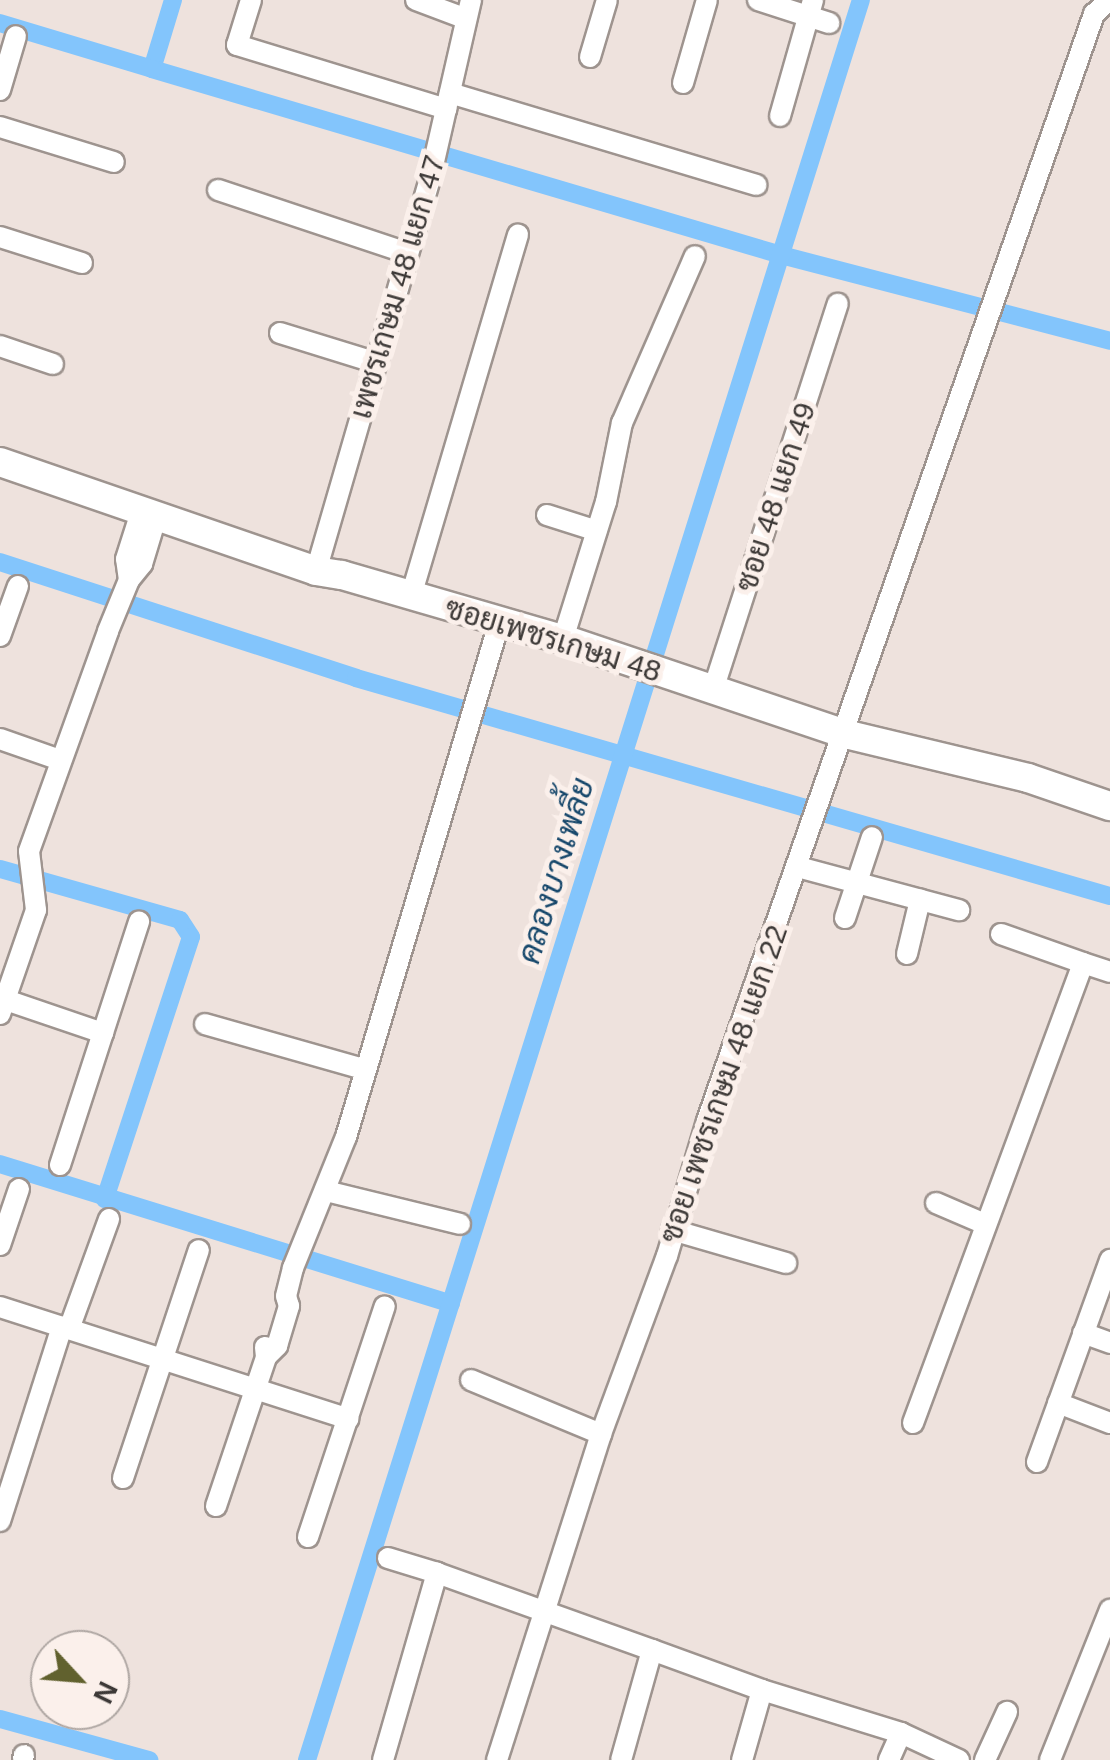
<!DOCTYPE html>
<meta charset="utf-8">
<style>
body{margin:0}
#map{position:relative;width:1110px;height:1760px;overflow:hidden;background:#eee2dd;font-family:Helvetica,Sarabun,sans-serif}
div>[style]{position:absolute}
.canal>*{height:18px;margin:-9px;padding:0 9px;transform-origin:9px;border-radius:9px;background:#83c5fc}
.roads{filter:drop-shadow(2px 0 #9e948f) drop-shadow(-2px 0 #9e948f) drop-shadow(0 2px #9e948f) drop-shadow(0 -2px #9e948f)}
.street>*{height:20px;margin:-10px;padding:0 10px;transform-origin:10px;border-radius:10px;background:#fff}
.secondary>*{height:28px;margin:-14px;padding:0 14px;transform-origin:14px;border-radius:14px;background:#fff}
span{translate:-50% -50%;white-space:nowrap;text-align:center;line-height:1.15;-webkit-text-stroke:10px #fbf0eb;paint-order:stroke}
.street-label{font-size:30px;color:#3d3937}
.water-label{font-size:32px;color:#16476b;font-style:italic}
.north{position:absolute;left:30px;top:1630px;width:100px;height:100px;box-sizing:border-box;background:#fbf0eb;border:2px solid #afa7a3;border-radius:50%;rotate:116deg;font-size:28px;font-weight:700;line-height:40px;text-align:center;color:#3d3937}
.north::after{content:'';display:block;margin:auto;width:35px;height:45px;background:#61612e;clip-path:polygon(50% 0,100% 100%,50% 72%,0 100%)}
</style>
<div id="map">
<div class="canal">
<div style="left:173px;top:0;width:72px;rotate:106.9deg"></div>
<div style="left:152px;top:69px;width:656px;rotate:16.47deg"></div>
<div style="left:781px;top:255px;width:340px;rotate:14.6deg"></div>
<div style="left:0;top:23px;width:159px;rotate:16.8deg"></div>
<div style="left:0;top:562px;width:374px;rotate:18deg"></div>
<div style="left:356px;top:678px;width:785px;rotate:16.13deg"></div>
<div style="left:0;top:869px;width:187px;rotate:15.8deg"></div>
<div style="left:180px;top:920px;width:20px;rotate:57deg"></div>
<div style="left:191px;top:937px;width:276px;rotate:108.2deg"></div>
<div style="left:0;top:1164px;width:472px;rotate:17.2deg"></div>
<div style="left:0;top:1719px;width:155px;rotate:15.4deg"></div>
<div style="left:307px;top:1760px;width:1845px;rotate:-72.53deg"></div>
</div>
<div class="roads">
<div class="street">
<div style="left:251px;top:0;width:47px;rotate:107.3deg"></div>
<div style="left:237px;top:45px;width:219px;rotate:17deg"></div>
<div style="left:416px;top:0;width:51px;rotate:20.6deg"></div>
<div style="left:758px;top:0;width:75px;rotate:17.9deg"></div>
<div style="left:590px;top:57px;width:59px;rotate:-73.4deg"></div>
<div style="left:683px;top:83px;width:86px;rotate:-73.9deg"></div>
<div style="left:0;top:90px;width:56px;rotate:-73.5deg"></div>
<div style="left:450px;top:93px;width:320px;rotate:16.7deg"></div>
<div style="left:780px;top:116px;width:121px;rotate:-74.1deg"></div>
<div style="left:0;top:127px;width:119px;rotate:17.1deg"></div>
<div style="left:218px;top:190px;width:199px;rotate:18.4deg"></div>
<div style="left:0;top:237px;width:86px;rotate:17.6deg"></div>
<div style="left:280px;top:333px;width:102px;rotate:17.2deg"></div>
<div style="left:0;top:346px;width:56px;rotate:18.8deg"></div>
<div style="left:547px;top:515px;width:52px;rotate:17.7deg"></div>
<div style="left:316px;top:571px;width:408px;rotate:-73.8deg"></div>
<div style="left:430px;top:179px;width:184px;rotate:-77.1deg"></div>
<div style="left:129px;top:580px;width:21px;rotate:-98deg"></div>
<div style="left:126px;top:559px;width:49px;rotate:-72.3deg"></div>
<div style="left:411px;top:596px;width:377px;rotate:-73.5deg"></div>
<div style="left:0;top:636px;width:53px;rotate:-70.2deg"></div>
<div style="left:563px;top:639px;width:144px;rotate:-72.6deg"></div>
<div style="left:606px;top:502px;width:81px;rotate:-78.6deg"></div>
<div style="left:622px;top:423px;width:182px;rotate:-66.4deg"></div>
<div style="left:713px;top:690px;width:406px;rotate:-72.1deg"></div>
<div style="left:0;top:739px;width:64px;rotate:19.3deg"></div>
<div style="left:798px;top:867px;width:167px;rotate:15deg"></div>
<div style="left:845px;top:918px;width:85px;rotate:-71.6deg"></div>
<div style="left:1001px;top:934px;width:87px;rotate:19.5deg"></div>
<div style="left:907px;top:954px;width:56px;rotate:-76.5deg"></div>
<div style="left:0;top:998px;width:109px;rotate:18.8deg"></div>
<div style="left:0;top:1014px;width:110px;rotate:-70.9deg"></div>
<div style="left:36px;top:910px;width:59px;rotate:-96.8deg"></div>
<div style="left:29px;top:851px;width:234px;rotate:-70.2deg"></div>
<div style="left:108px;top:631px;width:55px;rotate:-67.6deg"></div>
<div style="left:129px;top:580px;width:21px;rotate:-51deg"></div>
<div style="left:142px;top:564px;width:48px;rotate:-73.1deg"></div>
<div style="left:205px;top:1024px;width:167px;rotate:15.9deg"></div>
<div style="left:60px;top:1165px;width:256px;rotate:-72deg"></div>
<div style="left:326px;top:1191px;width:138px;rotate:13.8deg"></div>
<div style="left:936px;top:1203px;width:53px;rotate:23.2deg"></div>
<div style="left:672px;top:1230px;width:119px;rotate:16.1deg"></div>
<div style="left:0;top:1245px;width:59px;rotate:-71.3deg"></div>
<div style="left:0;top:1307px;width:366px;rotate:17.8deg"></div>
<div style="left:69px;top:1329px;width:117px;rotate:-70deg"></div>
<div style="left:1083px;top:1333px;width:29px;rotate:20deg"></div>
<div style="left:266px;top:1357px;width:16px;rotate:-45deg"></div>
<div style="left:277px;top:1346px;width:42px;rotate:-73.3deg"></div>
<div style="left:289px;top:1306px;width:10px;rotate:-107deg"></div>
<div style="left:286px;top:1296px;width:29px;rotate:-76deg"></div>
<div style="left:293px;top:1268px;width:141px;rotate:-68deg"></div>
<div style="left:346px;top:1137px;width:539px;rotate:-73.41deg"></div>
<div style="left:471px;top:1380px;width:141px;rotate:22.6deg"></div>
<div style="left:1058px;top:1403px;width:56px;rotate:21deg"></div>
<div style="left:913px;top:1423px;width:490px;rotate:-69.7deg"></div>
<div style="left:1083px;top:963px;width:28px;rotate:18deg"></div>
<div style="left:1037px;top:1462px;width:215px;rotate:-70.1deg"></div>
<div style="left:123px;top:1478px;width:240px;rotate:-71.6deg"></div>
<div style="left:216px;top:1506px;width:157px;rotate:-71.4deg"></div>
<div style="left:266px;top:1357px;width:10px;rotate:-96deg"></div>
<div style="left:0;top:1521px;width:204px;rotate:-72.3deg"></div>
<div style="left:308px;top:1537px;width:243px;rotate:-71.6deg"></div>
<div style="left:388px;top:1558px;width:51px;rotate:17deg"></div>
<div style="left:652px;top:1650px;width:117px;rotate:20deg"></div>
<div style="left:762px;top:1690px;width:73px;rotate:105.9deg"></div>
<div style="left:762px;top:1690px;width:145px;rotate:17.2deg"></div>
<div style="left:901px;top:1733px;width:30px;rotate:114deg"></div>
<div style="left:901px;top:1733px;width:64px;rotate:25deg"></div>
<div style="left:23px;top:1760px;width:5px;rotate:-79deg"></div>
<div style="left:383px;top:1760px;width:195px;rotate:-73.9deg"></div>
<div style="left:437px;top:1573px;width:228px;rotate:19.7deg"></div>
<div style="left:652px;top:1650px;width:114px;rotate:105.7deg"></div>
<div style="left:497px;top:1760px;width:342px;rotate:-72.3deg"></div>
<div style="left:601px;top:1434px;width:190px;rotate:-69.7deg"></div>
<div style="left:667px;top:1256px;width:141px;rotate:-73.5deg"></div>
<div style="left:707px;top:1121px;width:1173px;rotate:-70.73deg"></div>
<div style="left:1094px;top:14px;width:21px;rotate:-43deg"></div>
<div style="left:985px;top:1760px;width:53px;rotate:-65.4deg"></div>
<div style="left:1050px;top:1760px;width:162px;rotate:-68.2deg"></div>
</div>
<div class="secondary">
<div style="left:0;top:462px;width:334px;rotate:19deg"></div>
<div style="left:316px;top:571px;width:26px;rotate:9deg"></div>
<div style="left:342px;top:575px;width:230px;rotate:16.2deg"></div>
<div style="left:563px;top:639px;width:298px;rotate:18.6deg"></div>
<div style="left:845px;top:734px;width:188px;rotate:13.5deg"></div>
<div style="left:1028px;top:778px;width:87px;rotate:18.9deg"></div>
</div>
</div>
<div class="street-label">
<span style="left:398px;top:287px;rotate:-74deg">เพชรเกษม 48 แยก 47</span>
<span style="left:776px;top:497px;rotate:-72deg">ซอย 48 แยก 49</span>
<span style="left:553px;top:640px;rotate:17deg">ซอยเพชรเกษม 48</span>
<span style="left:724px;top:1084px;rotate:-71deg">ซอย เพชรเกษม 48 แยก 22</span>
</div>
<div class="water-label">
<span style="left:556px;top:871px;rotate:-73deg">คลองบางเพลี้ย</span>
</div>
<div class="north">N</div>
</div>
